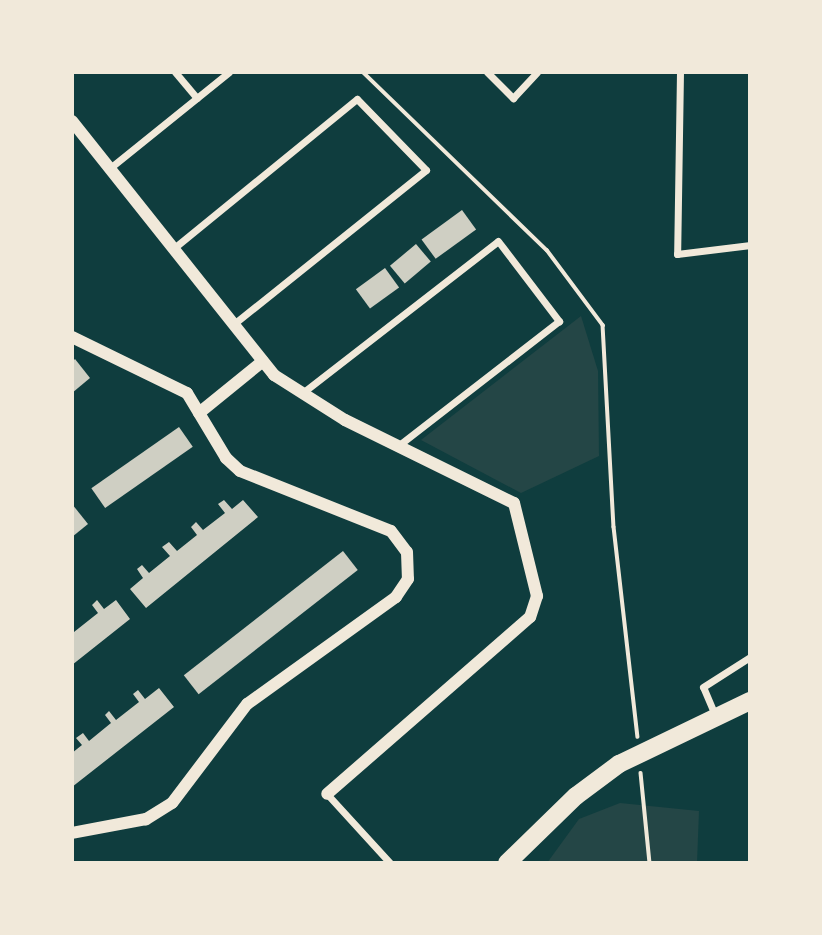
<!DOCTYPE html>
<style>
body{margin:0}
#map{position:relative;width:822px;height:935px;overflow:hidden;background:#0f3d3e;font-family:"Source Sans 3",sans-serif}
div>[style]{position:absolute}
.green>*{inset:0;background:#244646}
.building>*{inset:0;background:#cfcfc3;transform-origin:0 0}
.path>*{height:3.5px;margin:-1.75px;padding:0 1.75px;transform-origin:1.75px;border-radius:1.75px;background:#f1e9da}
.minor>*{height:7px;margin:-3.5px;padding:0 3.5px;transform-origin:3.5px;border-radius:3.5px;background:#f1e9da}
.tertiary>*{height:12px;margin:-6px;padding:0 6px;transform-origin:6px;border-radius:6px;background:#f1e9da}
.primary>*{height:18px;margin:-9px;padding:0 9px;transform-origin:9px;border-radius:9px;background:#f1e9da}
span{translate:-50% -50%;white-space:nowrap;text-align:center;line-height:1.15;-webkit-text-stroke:6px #f1e9da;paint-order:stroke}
.frame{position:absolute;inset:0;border:74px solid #f1e9da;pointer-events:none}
</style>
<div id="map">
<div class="green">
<div style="clip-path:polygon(581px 316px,598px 371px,599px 456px,521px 493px,421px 440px)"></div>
<div style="clip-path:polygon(620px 803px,699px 811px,697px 863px,547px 863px,579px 819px)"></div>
</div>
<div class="building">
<div style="left:462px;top:210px;width:24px;height:50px;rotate:54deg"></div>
<div style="left:416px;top:244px;width:23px;height:34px;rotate:50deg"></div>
<div style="left:385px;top:268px;width:24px;height:36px;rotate:54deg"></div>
<div style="clip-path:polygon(75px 359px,90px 378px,72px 393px,72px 362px)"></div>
<div style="left:179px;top:427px;width:24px;height:107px;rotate:55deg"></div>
<div style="clip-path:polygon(224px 500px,232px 509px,243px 500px,258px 517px,146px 608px,130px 589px,143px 578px,137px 569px,142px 565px,149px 573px,170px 556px,162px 547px,169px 542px,177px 551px,197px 535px,191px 527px,196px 522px,203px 530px,225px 513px,218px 504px)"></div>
<div style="clip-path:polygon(72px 504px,88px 524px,72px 537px)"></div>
<div style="left:343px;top:551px;width:24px;height:202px;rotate:52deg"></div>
<div style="clip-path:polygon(97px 600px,104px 609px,116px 600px,130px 619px,72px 665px,72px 628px,74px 632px,98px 613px,92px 605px)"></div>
<div style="clip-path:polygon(159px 688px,174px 707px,72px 787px,72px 753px,82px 745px,76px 738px,83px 733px,89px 741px,111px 723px,105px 715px,109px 711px,116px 720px,139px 702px,133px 694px,138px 690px,145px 699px)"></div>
</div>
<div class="path">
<div style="left:363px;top:72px;width:256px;rotate:44.1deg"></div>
<div style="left:547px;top:250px;width:94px;rotate:53.3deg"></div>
<div style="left:603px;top:325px;width:202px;rotate:86.9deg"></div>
<div style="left:614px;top:527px;width:211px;rotate:83.5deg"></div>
<div style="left:641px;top:773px;width:90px;rotate:84.3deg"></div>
</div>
<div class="minor">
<div style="left:175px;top:72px;width:34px;rotate:50deg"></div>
<div style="left:487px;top:72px;width:37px;rotate:45deg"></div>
<div style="left:513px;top:98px;width:35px;rotate:-47deg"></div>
<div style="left:680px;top:72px;width:182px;rotate:90.9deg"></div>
<div style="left:677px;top:254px;width:74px;rotate:-7deg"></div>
<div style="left:110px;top:168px;width:153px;rotate:-38.9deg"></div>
<div style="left:174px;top:248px;width:236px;rotate:-39.2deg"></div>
<div style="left:357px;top:99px;width:99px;rotate:45.8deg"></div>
<div style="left:426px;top:170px;width:246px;rotate:141.3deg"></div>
<div style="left:301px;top:394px;width:249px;rotate:-37.8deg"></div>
<div style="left:498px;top:241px;width:101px;rotate:52.7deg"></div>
<div style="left:559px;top:321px;width:204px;rotate:142.2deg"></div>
<div style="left:715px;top:715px;width:30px;rotate:-113deg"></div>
<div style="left:703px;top:687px;width:56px;rotate:-32.6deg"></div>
<div style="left:327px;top:794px;width:93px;rotate:47.6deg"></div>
</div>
<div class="tertiary">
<div style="left:72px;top:121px;width:325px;rotate:51.5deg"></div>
<div style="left:274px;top:375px;width:84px;rotate:32.4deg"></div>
<div style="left:345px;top:420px;width:188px;rotate:26.2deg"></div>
<div style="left:514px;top:503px;width:96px;rotate:76.1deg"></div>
<div style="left:537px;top:596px;width:22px;rotate:108deg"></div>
<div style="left:530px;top:617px;width:269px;rotate:138.9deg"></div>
<div style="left:72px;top:337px;width:128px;rotate:26deg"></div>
<div style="left:187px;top:393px;width:76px;rotate:59deg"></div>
<div style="left:226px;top:458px;width:19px;rotate:43deg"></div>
<div style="left:240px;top:471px;width:162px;rotate:21.7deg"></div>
<div style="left:391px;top:531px;width:26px;rotate:53deg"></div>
<div style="left:407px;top:552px;width:27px;rotate:88deg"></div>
<div style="left:408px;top:579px;width:22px;rotate:124deg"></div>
<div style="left:396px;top:597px;width:183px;rotate:144.3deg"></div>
<div style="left:247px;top:704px;width:124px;rotate:127.1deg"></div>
<div style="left:172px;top:803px;width:31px;rotate:148deg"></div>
<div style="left:146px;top:819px;width:75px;rotate:169.3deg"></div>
<div style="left:199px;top:413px;width:82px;rotate:-39.1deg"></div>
</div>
<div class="primary">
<div style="left:507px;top:863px;width:96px;rotate:-44.2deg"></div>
<div style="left:576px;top:796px;width:54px;rotate:-36.7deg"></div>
<div style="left:619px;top:764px;width:145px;rotate:-25.7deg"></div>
</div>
<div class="frame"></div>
</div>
